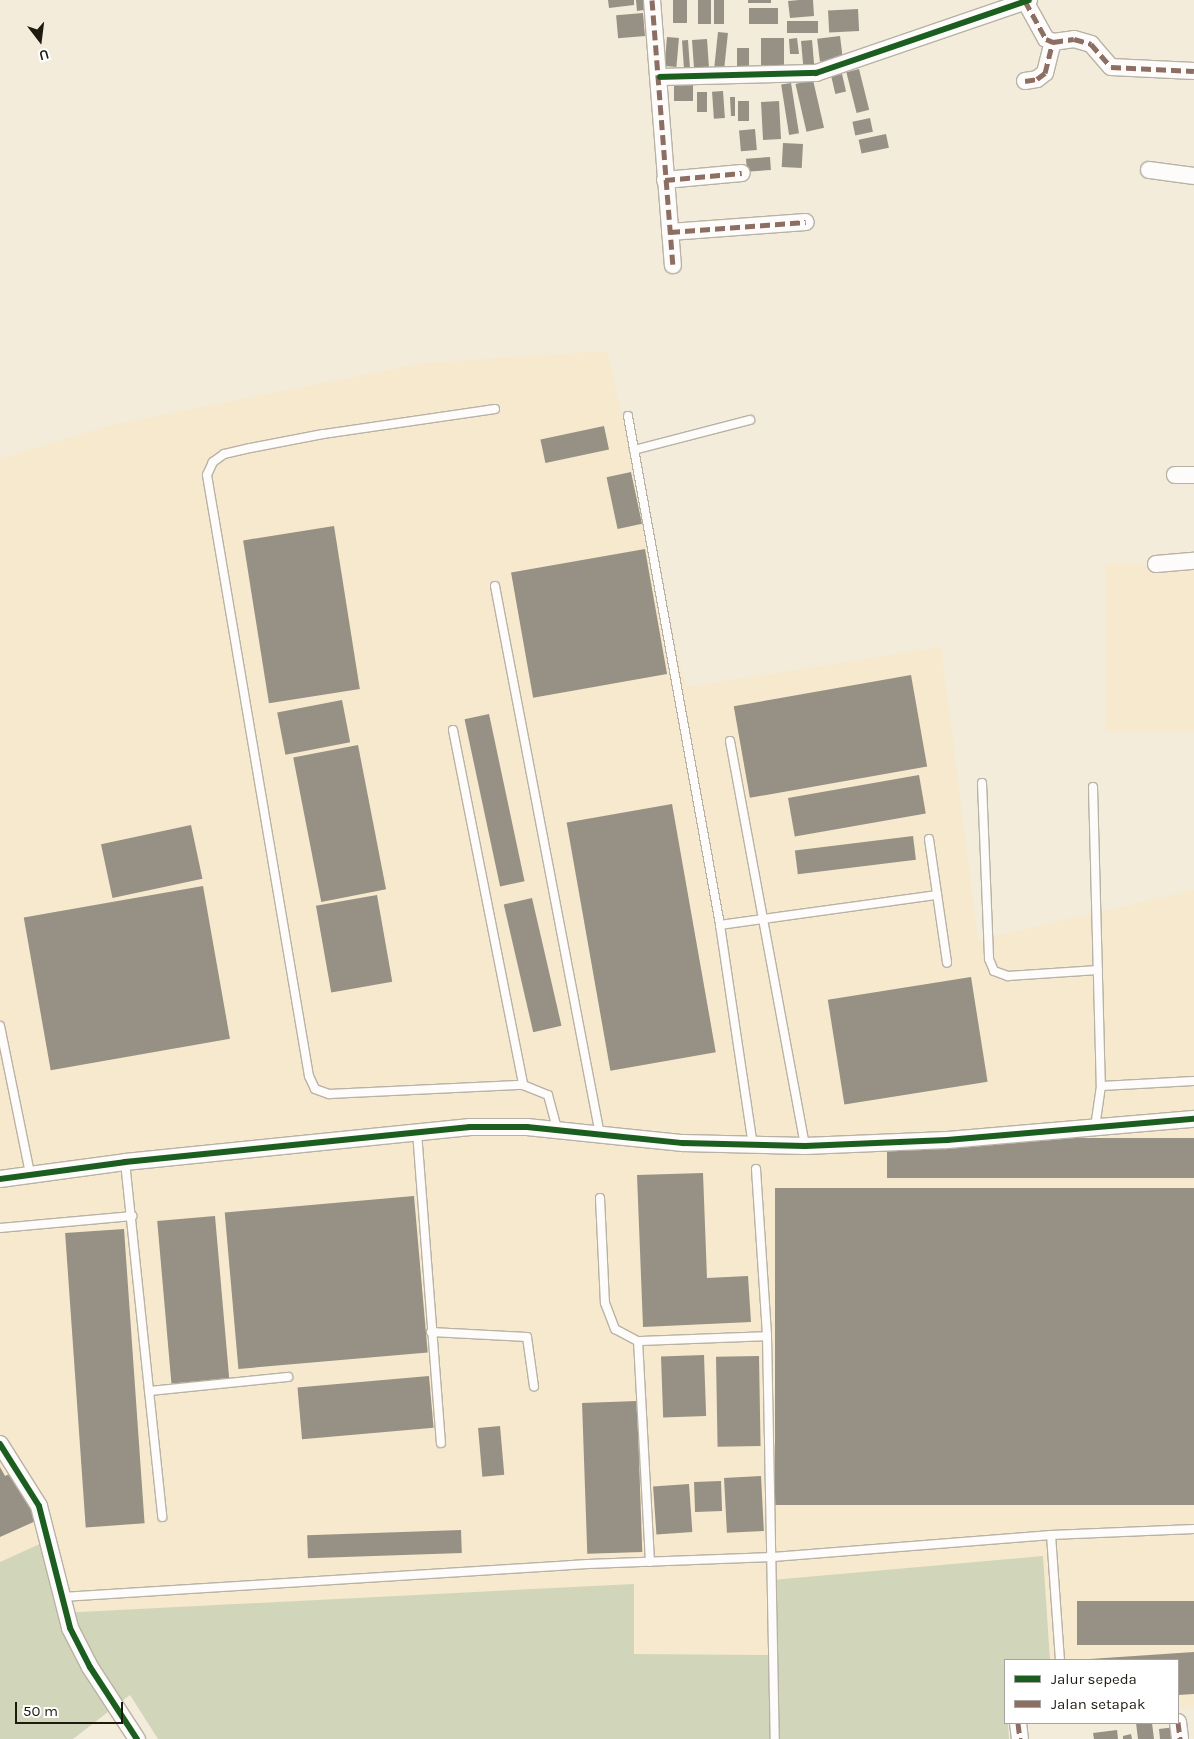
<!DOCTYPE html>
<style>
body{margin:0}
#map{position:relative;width:1194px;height:1739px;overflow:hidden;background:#f3ecdb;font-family:Karla,sans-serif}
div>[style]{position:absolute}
.built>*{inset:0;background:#f6e9cd;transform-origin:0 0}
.green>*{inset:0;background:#d1d5b9}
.building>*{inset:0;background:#969184;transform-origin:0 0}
.roads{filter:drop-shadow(1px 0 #b8b2a6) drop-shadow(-1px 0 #b8b2a6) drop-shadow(0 1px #b8b2a6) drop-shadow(0 -1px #b8b2a6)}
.lane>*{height:8px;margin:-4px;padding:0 4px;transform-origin:4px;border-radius:4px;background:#fdfcfa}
.street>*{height:16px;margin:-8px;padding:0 8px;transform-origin:8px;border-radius:8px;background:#fdfcfa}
.quiet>*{height:5px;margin-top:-2.5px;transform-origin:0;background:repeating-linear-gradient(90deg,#8d6e63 0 10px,transparent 0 15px)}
.cycleway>*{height:6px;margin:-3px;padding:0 3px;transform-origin:3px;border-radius:3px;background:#1b5e20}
span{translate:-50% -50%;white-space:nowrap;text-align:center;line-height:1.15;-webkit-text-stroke:5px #fff;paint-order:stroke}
.legend{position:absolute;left:1004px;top:1659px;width:175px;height:65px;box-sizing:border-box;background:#fff;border:1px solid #a5a39f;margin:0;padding:6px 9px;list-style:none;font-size:15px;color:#1f1a0f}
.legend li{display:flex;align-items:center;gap:10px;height:25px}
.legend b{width:25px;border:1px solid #a5a39f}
.north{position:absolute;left:15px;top:15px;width:50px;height:50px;-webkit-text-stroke:4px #fff;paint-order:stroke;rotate:165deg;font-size:14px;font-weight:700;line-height:20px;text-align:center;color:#1f1a0f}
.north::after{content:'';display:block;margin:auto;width:18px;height:22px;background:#1f1a0f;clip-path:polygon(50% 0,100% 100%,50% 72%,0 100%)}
.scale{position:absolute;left:15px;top:1702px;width:108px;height:22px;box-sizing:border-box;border:2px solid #1f1a0f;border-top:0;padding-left:6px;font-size:15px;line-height:18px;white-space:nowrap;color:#1f1a0f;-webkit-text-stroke:4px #fff;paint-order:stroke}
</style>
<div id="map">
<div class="built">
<div style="clip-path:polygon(607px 351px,686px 687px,941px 647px,978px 940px,1194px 890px,1194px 1707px,1178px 1708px,1178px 1660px,1050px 1660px,1043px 1557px,773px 1655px,634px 1654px,633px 1585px,59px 1613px,42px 1543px,0 1562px,0 459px,111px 425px,423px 363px)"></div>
<div style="left:1194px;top:564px;width:168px;height:89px;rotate:90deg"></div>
</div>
<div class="green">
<div style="clip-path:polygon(42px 1543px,60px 1613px,634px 1584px,634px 1654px,772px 1655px,772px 1580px,1043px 1556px,1050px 1660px,1005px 1660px,1005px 1723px,1008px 1723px,1009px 1739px,158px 1739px,130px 1695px,73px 1739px,0 1739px,0 1562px)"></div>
</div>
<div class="building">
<div style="clip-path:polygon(608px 0,634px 0,634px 5px,609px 8px)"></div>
<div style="clip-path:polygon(636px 0,649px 0,651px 9px,637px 11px)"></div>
<div style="left:673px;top:0;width:14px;height:23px"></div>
<div style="left:698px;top:0;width:13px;height:24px"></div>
<div style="left:714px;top:0;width:10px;height:24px"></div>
<div style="left:748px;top:0;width:23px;height:3px"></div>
<div style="clip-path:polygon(799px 0,813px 0,814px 16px,790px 18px,788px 1px)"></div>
<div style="left:749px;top:8px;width:29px;height:16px"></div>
<div style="left:858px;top:9px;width:22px;height:30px;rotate:87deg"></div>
<div style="left:643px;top:13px;width:23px;height:27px;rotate:85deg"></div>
<div style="left:787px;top:21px;width:31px;height:12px"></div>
<div style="left:718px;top:32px;width:10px;height:35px;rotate:6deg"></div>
<div style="left:840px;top:36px;width:23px;height:23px;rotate:83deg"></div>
<div style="left:667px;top:37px;width:12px;height:29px;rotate:5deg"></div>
<div style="left:761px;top:38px;width:23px;height:27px"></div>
<div style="clip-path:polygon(797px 38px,799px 54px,790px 54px,789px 39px)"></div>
<div style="left:707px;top:39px;width:30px;height:15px;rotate:86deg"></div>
<div style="left:688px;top:40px;width:28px;height:6px;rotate:86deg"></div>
<div style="left:812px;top:40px;width:25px;height:11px;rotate:85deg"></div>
<div style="left:737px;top:48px;width:12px;height:22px"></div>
<div style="left:859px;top:69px;width:42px;height:13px;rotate:76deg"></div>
<div style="left:842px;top:74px;width:18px;height:11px;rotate:77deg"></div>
<div style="left:813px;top:80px;width:49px;height:18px;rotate:77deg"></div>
<div style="left:791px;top:83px;width:51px;height:10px;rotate:81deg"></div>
<div style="left:674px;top:84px;width:19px;height:17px"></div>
<div style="left:723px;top:91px;width:27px;height:11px;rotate:86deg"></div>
<div style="left:697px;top:92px;width:10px;height:20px"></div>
<div style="clip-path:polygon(730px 97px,735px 97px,735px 116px,731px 116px)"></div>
<div style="left:738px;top:101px;width:11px;height:20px"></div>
<div style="left:779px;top:101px;width:38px;height:18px;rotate:87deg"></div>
<div style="left:870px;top:118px;width:14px;height:18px;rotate:78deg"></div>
<div style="left:755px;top:129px;width:21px;height:16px;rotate:85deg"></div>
<div style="left:886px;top:134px;width:14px;height:28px;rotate:78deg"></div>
<div style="left:783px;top:143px;width:20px;height:24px;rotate:3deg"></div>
<div style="left:770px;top:157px;width:13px;height:24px;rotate:86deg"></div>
<div style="left:604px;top:426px;width:24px;height:65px;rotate:78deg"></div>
<div style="left:631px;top:472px;width:53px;height:25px;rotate:78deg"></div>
<div style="left:334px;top:526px;width:165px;height:92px;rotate:81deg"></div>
<div style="left:645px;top:549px;width:127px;height:136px;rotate:80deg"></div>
<div style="left:911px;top:675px;width:93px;height:180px;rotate:80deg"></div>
<div style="left:342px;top:700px;width:43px;height:66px;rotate:79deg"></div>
<div style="left:489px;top:714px;width:171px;height:25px;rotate:78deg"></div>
<div style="left:358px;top:745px;width:147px;height:66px;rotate:79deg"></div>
<div style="left:919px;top:775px;width:39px;height:133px;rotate:80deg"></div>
<div style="left:672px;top:804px;width:252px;height:107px;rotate:80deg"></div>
<div style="left:191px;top:825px;width:55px;height:92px;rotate:78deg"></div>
<div style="left:913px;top:836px;width:24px;height:119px;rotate:83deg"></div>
<div style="left:203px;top:886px;width:155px;height:182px;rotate:80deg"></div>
<div style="left:377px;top:895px;width:88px;height:62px;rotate:80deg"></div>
<div style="left:532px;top:898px;width:131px;height:29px;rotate:77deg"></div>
<div style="left:971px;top:977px;width:106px;height:145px;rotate:81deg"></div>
<div style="left:1194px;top:1138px;width:40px;height:307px;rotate:90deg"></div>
<div style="clip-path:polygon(703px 1173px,707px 1278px,748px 1276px,751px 1322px,643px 1327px,637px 1175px)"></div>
<div style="left:1194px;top:1188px;width:317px;height:419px;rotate:90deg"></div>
<div style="left:414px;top:1196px;width:157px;height:190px;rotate:85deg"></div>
<div style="left:215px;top:1216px;width:163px;height:58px;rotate:85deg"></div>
<div style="left:124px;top:1229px;width:295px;height:59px;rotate:86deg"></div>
<div style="left:704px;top:1355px;width:61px;height:43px;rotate:88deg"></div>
<div style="left:759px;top:1356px;width:90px;height:43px;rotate:89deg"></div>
<div style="left:429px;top:1376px;width:52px;height:132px;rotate:85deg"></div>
<div style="left:637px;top:1401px;width:151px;height:55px;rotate:88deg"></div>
<div style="left:500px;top:1426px;width:49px;height:22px;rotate:85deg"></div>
<div style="clip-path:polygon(0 1467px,5px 1476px,16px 1471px,38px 1520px,0 1537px)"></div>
<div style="left:761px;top:1476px;width:55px;height:37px;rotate:87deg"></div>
<div style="left:721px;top:1481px;width:30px;height:27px;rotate:88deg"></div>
<div style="left:689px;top:1484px;width:48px;height:36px;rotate:86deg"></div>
<div style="left:461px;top:1530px;width:23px;height:154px;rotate:88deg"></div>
<div style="left:1194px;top:1601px;width:44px;height:117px;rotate:90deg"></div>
<div style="clip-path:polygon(1194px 1652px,1194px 1694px,1178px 1695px,1178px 1660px,1075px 1660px)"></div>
<div style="clip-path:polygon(1136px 1723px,1152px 1723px,1154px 1739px,1138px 1739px)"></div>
<div style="clip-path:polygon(1176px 1727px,1177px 1739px,1160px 1739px,1159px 1729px)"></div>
<div style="clip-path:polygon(1117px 1730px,1118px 1739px,1094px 1739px,1093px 1733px)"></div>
<div style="clip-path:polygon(1131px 1734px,1132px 1739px,1123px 1739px,1123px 1736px)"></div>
</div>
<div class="roads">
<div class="lane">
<div style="left:495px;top:409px;width:174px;rotate:171.7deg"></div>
<div style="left:323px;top:434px;width:74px;rotate:169.1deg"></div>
<div style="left:250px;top:448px;width:27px;rotate:167deg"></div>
<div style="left:224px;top:454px;width:14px;rotate:144deg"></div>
<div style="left:213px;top:462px;width:14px;rotate:115deg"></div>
<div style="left:207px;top:475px;width:610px;rotate:80.37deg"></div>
<div style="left:309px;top:1076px;width:14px;rotate:65deg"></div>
<div style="left:315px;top:1089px;width:15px;rotate:20deg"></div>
<div style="left:329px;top:1094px;width:194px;rotate:-2.7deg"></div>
<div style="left:523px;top:1085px;width:27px;rotate:22deg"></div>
<div style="left:548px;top:1095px;width:35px;rotate:75deg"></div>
<div style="left:628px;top:416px;width:517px;rotate:79.75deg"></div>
<div style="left:720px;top:925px;width:223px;rotate:81.5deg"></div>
<div style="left:634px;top:450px;width:120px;rotate:-14.5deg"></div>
<div style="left:495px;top:586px;width:559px;rotate:79.17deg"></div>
<div style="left:453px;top:730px;width:362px;rotate:78.8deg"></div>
<div style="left:730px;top:741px;width:412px;rotate:79.5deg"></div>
<div style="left:982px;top:783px;width:176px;rotate:87.7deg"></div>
<div style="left:989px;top:959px;width:13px;rotate:67deg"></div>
<div style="left:994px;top:971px;width:15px;rotate:20deg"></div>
<div style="left:1008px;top:976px;width:90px;rotate:-3.8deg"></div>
<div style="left:1093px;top:787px;width:299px;rotate:88.5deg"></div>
<div style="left:1101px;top:1086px;width:41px;rotate:98.3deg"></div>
<div style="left:929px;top:839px;width:125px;rotate:81.7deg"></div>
<div style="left:720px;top:925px;width:219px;rotate:-7.9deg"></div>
<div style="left:0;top:1026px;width:150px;rotate:78.5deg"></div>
<div style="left:1101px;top:1086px;width:93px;rotate:-3.1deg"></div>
<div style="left:417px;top:1132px;width:312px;rotate:85.6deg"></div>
<div style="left:125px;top:1162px;width:357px;rotate:84deg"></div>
<div style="left:756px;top:1169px;width:167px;rotate:86.2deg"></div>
<div style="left:767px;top:1336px;width:403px;rotate:88.9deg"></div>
<div style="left:600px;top:1198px;width:105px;rotate:87.3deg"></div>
<div style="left:605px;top:1303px;width:28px;rotate:69deg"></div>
<div style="left:615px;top:1329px;width:26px;rotate:28deg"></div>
<div style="left:0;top:1228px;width:133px;rotate:-5.2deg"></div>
<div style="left:431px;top:1332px;width:96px;rotate:3deg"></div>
<div style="left:527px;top:1337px;width:50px;rotate:82deg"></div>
<div style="left:149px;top:1391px;width:140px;rotate:-5.8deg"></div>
<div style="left:1051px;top:1535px;width:125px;rotate:85.9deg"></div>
<div style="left:650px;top:1562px;width:221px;rotate:-93.1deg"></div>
<div style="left:638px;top:1341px;width:129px;rotate:-2.2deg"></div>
<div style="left:62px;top:1597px;width:527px;rotate:-3.59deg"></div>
<div style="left:588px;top:1564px;width:185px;rotate:-2.2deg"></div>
<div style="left:773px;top:1557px;width:279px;rotate:-4.5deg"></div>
<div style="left:1051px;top:1535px;width:143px;rotate:-2.4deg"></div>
</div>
<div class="street">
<div style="left:652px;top:0;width:266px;rotate:85.5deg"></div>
<div style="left:1025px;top:1px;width:43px;rotate:61.1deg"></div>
<div style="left:1046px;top:39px;width:8px;rotate:23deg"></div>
<div style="left:1053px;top:42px;width:21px;rotate:-8deg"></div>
<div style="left:1074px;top:39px;width:18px;rotate:16deg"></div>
<div style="left:1091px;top:44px;width:30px;rotate:49deg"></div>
<div style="left:1111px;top:67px;width:83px;rotate:2.8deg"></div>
<div style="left:660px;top:77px;width:156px;rotate:-1.5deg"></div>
<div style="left:816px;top:73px;width:225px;rotate:-18.9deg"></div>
<div style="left:1025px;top:81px;width:12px;rotate:-9deg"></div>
<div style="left:1037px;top:79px;width:10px;rotate:-37deg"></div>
<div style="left:1045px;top:73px;width:32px;rotate:-76deg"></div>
<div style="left:1149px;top:170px;width:45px;rotate:7.6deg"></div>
<div style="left:665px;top:180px;width:77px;rotate:-5.2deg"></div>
<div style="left:670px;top:232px;width:136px;rotate:-4.2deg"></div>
<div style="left:1175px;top:475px;width:19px"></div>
<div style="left:1156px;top:564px;width:38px;rotate:-5deg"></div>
<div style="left:0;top:1179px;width:126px;rotate:-7.7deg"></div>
<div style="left:125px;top:1162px;width:347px;rotate:-5.8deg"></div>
<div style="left:470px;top:1127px;width:57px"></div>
<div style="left:527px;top:1127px;width:157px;rotate:5.9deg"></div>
<div style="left:683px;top:1143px;width:122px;rotate:1.4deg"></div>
<div style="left:805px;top:1146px;width:142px;rotate:-2.4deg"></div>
<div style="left:947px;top:1140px;width:248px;rotate:-4.9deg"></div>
<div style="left:0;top:1444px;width:73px;rotate:57.8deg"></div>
<div style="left:39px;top:1506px;width:126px;rotate:75.7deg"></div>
<div style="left:70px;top:1628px;width:44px;rotate:62.9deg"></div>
<div style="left:90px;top:1667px;width:86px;rotate:56.9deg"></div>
<div style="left:1178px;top:1722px;width:17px;rotate:83deg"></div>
<div style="left:1018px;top:1723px;width:16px;rotate:83deg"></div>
</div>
</div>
<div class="quiet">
<div style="left:652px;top:0;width:266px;rotate:85.5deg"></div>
<div style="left:1025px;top:1px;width:43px;rotate:61.1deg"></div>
<div style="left:1046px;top:39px;width:8px;rotate:23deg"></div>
<div style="left:1053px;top:42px;width:21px;rotate:-8deg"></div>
<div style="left:1074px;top:39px;width:18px;rotate:16deg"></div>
<div style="left:1091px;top:44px;width:30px;rotate:49deg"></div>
<div style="left:1111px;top:67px;width:83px;rotate:2.8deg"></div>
<div style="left:1025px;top:81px;width:12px;rotate:-9deg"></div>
<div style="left:1037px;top:79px;width:10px;rotate:-37deg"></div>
<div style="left:1045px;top:73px;width:32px;rotate:-76deg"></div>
<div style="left:665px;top:180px;width:77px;rotate:-5.2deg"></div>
<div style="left:670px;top:232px;width:136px;rotate:-4.2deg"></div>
<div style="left:1178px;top:1722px;width:17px;rotate:83deg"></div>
<div style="left:1018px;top:1723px;width:16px;rotate:83deg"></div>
</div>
<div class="cycleway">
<div style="left:660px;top:77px;width:156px;rotate:-1.5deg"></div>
<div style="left:816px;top:73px;width:225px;rotate:-18.9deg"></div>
<div style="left:0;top:1179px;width:126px;rotate:-7.7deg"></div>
<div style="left:125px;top:1162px;width:347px;rotate:-5.8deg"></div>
<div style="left:470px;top:1127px;width:57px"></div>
<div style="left:527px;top:1127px;width:157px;rotate:5.9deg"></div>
<div style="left:683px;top:1143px;width:122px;rotate:1.4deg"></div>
<div style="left:805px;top:1146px;width:142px;rotate:-2.4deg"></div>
<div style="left:947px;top:1140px;width:248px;rotate:-4.9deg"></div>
<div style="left:0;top:1444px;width:73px;rotate:57.8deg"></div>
<div style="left:39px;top:1506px;width:126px;rotate:75.7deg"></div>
<div style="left:70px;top:1628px;width:44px;rotate:62.9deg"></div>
<div style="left:90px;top:1667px;width:86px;rotate:56.9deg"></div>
</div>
<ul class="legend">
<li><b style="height:6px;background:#1b5e20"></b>Jalur sepeda</li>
<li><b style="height:6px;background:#8d6e63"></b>Jalan setapak</li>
</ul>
<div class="north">U</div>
<div class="scale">50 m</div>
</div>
